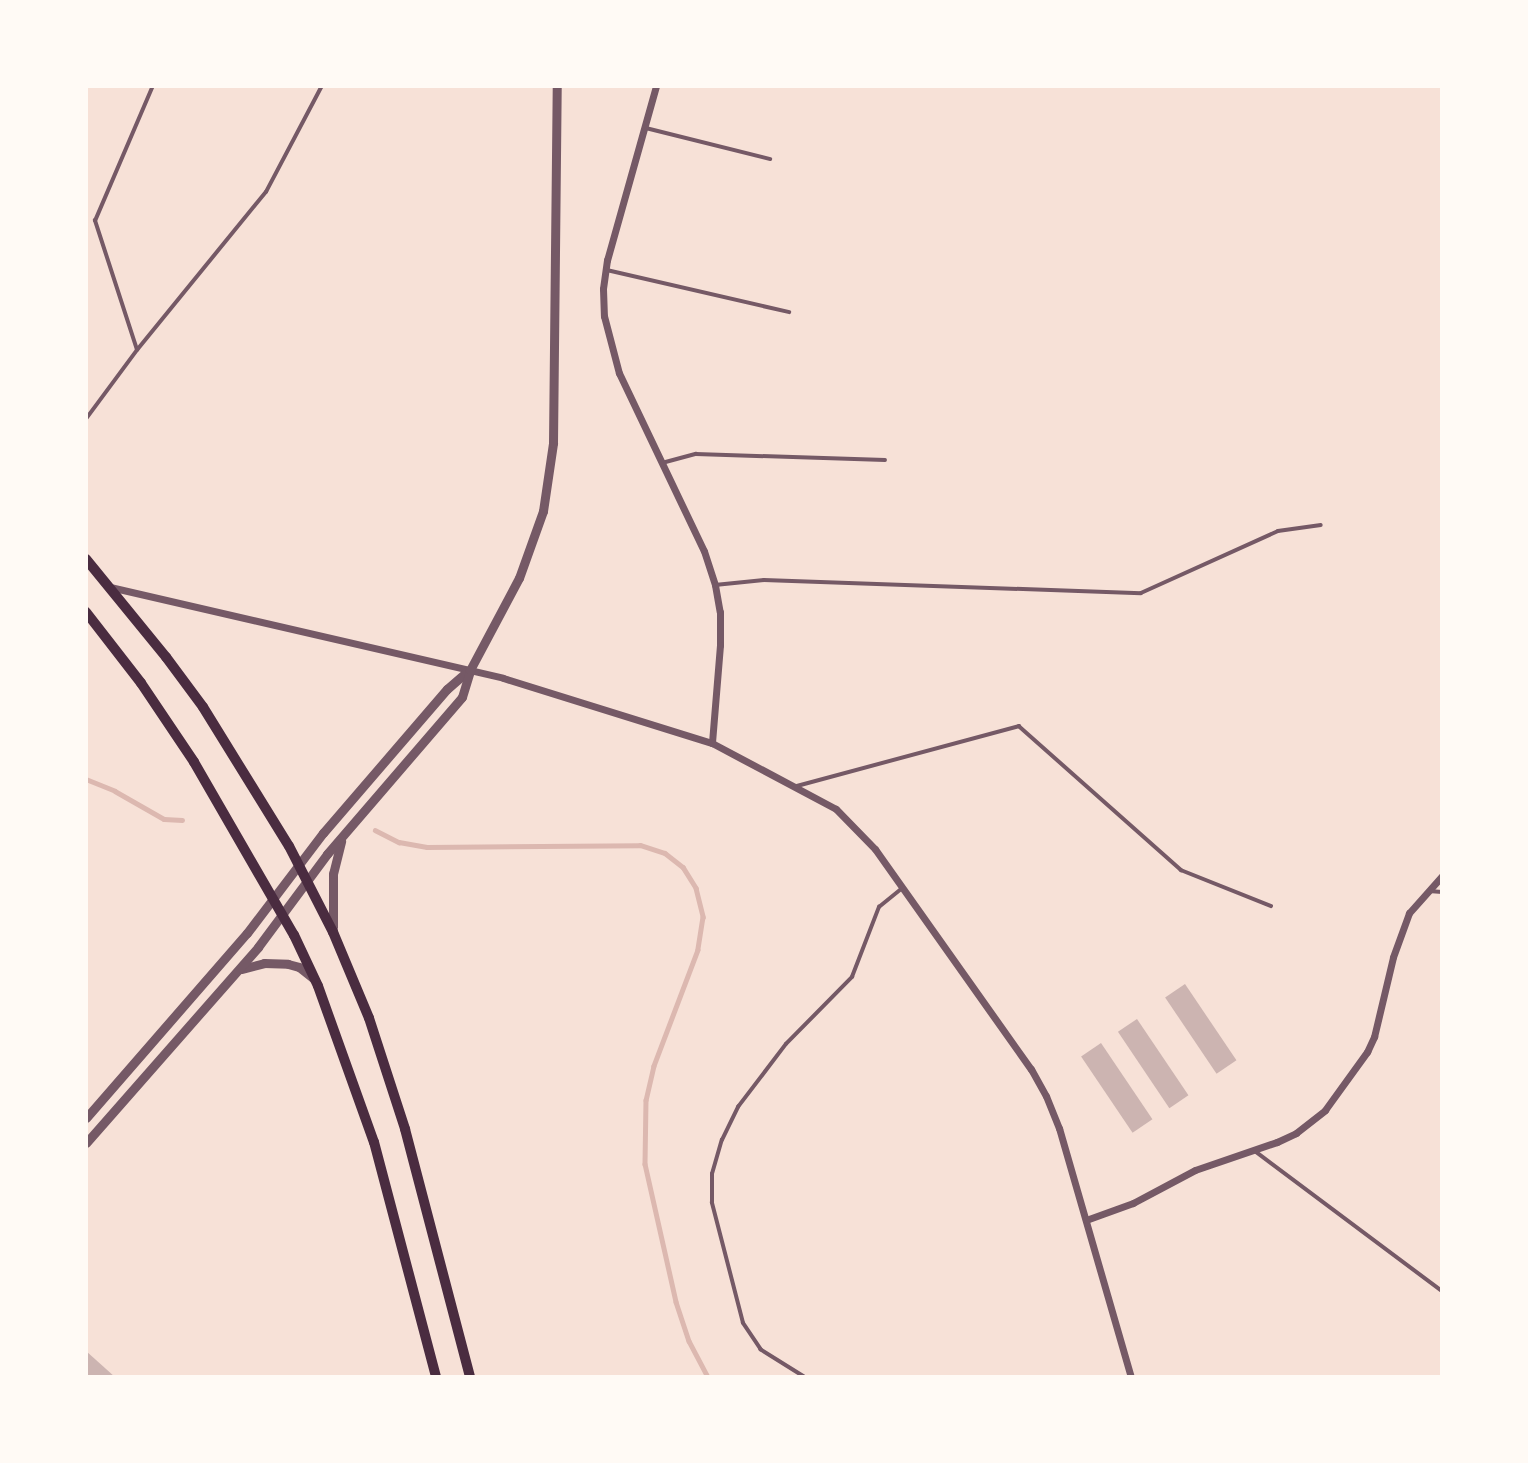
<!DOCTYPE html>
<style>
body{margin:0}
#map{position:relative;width:1528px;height:1463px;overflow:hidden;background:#f7e1d7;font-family:"Libre Baskerville",serif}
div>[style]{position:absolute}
.stream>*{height:4.5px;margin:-2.25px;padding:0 2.25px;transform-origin:2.25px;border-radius:2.25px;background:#dcb8b0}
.building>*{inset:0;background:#ccb4b1;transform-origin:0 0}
.service>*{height:3.5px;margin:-1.75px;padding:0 1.75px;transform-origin:1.75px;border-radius:1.75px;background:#755966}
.minor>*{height:7px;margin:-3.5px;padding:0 3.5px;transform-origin:3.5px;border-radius:3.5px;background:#755966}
.tertiary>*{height:9px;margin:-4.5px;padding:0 4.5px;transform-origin:4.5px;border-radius:4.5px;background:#755966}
.primary>*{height:10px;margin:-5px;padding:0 5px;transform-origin:5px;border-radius:5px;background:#4a2c40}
span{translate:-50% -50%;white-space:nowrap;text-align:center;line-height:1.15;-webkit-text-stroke:5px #fffaf5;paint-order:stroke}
.frame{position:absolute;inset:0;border:88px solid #fffaf5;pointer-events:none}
</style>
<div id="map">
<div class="stream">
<div style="left:86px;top:779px;width:31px;rotate:22deg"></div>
<div style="left:115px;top:791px;width:56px;rotate:29.7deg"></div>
<div style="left:164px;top:819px;width:18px;rotate:3deg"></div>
<div style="left:375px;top:830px;width:27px;rotate:27deg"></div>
<div style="left:399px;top:842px;width:28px;rotate:10deg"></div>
<div style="left:427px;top:847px;width:213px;rotate:-0.5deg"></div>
<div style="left:640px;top:845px;width:26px;rotate:18deg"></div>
<div style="left:665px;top:853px;width:23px;rotate:38deg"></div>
<div style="left:683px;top:867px;width:25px;rotate:58deg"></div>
<div style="left:696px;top:888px;width:30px;rotate:76deg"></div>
<div style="left:703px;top:917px;width:33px;rotate:99deg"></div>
<div style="left:698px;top:950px;width:124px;rotate:110.8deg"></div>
<div style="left:654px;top:1066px;width:35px;rotate:103deg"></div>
<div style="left:646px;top:1100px;width:64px;rotate:90.9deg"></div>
<div style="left:645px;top:1164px;width:141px;rotate:77.3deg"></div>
<div style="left:676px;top:1302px;width:41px;rotate:71.6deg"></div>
<div style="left:689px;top:1341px;width:41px;rotate:62.2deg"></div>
</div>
<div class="building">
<div style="left:1185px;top:984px;width:92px;height:24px;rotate:56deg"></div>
<div style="left:1137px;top:1019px;width:92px;height:23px;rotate:56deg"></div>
<div style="left:1101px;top:1043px;width:92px;height:24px;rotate:56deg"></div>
<div style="clip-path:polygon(86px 1351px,115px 1377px,86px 1377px)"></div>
</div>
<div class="service">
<div style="left:646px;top:128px;width:128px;rotate:14deg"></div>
<div style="left:607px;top:270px;width:187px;rotate:13deg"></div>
<div style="left:137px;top:350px;width:136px;rotate:-108deg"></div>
<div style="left:95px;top:221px;width:147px;rotate:-66.8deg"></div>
<div style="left:86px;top:419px;width:86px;rotate:-53.5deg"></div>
<div style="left:137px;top:350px;width:204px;rotate:-50.8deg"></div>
<div style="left:266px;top:192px;width:120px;rotate:-62.2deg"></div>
<div style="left:662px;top:463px;width:35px;rotate:-15deg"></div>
<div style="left:696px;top:454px;width:189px;rotate:1.8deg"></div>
<div style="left:715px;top:585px;width:49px;rotate:-5.8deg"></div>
<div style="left:764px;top:580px;width:377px;rotate:2deg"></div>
<div style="left:1141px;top:593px;width:150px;rotate:-24.3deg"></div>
<div style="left:1278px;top:531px;width:43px;rotate:-7.9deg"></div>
<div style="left:797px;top:786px;width:230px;rotate:-15.1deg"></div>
<div style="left:1019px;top:726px;width:217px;rotate:41.6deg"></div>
<div style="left:1181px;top:870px;width:97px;rotate:21.8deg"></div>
<div style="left:1429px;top:891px;width:13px;rotate:4deg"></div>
<div style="left:1255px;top:1151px;width:234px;rotate:36.8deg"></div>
<div style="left:804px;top:1377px;width:51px;rotate:-147.9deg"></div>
<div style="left:761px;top:1350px;width:32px;rotate:-124deg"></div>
<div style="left:743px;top:1323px;width:124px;rotate:-104.5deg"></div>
<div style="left:712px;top:1203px;width:29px;rotate:-90deg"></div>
<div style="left:712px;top:1174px;width:35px;rotate:-74deg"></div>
<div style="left:722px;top:1140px;width:37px;rotate:-64deg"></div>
<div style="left:738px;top:1107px;width:79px;rotate:-52.7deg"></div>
<div style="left:786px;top:1044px;width:94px;rotate:-45.4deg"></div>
<div style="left:852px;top:977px;width:75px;rotate:-68.9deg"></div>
<div style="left:879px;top:907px;width:28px;rotate:-39deg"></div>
</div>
<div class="minor">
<div style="left:656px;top:86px;width:181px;rotate:105.7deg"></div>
<div style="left:607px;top:260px;width:29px;rotate:98deg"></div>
<div style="left:603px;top:289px;width:27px;rotate:88deg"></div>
<div style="left:604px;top:316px;width:59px;rotate:75.3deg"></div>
<div style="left:619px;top:373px;width:197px;rotate:64.5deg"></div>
<div style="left:704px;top:551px;width:36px;rotate:72deg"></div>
<div style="left:715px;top:585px;width:27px;rotate:80deg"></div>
<div style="left:720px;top:612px;width:33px;rotate:90deg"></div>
<div style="left:720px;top:645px;width:98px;rotate:94.7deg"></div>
<div style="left:110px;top:587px;width:403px;rotate:13deg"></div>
<div style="left:503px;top:678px;width:219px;rotate:17.3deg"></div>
<div style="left:712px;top:743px;width:140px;rotate:28deg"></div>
<div style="left:836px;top:809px;width:56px;rotate:45.7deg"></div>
<div style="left:875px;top:849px;width:270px;rotate:54.7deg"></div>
<div style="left:1031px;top:1069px;width:31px;rotate:61deg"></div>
<div style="left:1046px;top:1096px;width:35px;rotate:68deg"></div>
<div style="left:1059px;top:1128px;width:259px;rotate:73.9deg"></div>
<div style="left:1086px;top:1220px;width:50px;rotate:-19.9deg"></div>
<div style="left:1133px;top:1203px;width:70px;rotate:-28deg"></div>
<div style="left:1195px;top:1170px;width:87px;rotate:-18.9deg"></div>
<div style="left:1277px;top:1142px;width:21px;rotate:-25deg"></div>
<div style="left:1296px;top:1133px;width:37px;rotate:-38deg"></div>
<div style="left:1325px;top:1110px;width:72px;rotate:-54.1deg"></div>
<div style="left:1367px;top:1052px;width:17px;rotate:-65deg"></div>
<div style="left:1374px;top:1037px;width:82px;rotate:-76.6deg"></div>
<div style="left:1393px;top:957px;width:47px;rotate:-70deg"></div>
<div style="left:1409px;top:913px;width:50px;rotate:-48.3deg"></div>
</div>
<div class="tertiary">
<div style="left:333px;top:927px;width:53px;rotate:-90deg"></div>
<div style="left:333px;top:874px;width:34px;rotate:-76deg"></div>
<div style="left:242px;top:969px;width:23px;rotate:-15deg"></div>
<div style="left:264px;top:963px;width:24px;rotate:2deg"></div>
<div style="left:288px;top:964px;width:11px;rotate:15deg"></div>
<div style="left:299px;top:967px;width:18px;rotate:38deg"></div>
<div style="left:86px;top:1118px;width:245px;rotate:-49deg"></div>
<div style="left:247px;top:933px;width:126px;rotate:-52.8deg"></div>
<div style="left:323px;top:833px;width:190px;rotate:-49.3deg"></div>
<div style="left:447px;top:689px;width:28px;rotate:-41deg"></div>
<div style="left:86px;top:1143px;width:261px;rotate:-48.7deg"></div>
<div style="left:258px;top:947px;width:116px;rotate:-53.4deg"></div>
<div style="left:327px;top:854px;width:207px;rotate:-49.3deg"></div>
<div style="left:462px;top:697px;width:28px;rotate:-73deg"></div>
<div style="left:470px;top:670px;width:104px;rotate:-62deg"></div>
<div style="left:519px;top:578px;width:71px;rotate:-70.3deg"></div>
<div style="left:543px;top:511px;width:69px;rotate:-81.6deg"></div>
<div style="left:553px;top:443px;width:357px;rotate:-89.4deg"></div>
</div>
<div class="primary">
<div style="left:86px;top:559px;width:127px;rotate:50.8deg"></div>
<div style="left:166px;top:657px;width:62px;rotate:53.5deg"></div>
<div style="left:203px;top:707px;width:163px;rotate:58.3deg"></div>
<div style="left:289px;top:846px;width:97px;rotate:62.9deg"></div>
<div style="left:333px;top:932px;width:93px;rotate:67.3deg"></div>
<div style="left:369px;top:1018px;width:117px;rotate:72deg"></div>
<div style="left:405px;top:1129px;width:256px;rotate:75.3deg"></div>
<div style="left:86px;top:612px;width:90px;rotate:52.2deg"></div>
<div style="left:141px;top:683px;width:95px;rotate:56.1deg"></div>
<div style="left:194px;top:762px;width:200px;rotate:60deg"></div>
<div style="left:294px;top:935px;width:56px;rotate:64.8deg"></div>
<div style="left:318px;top:986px;width:166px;rotate:70.3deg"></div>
<div style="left:374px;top:1142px;width:243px;rotate:75.2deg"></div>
</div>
<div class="frame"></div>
</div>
